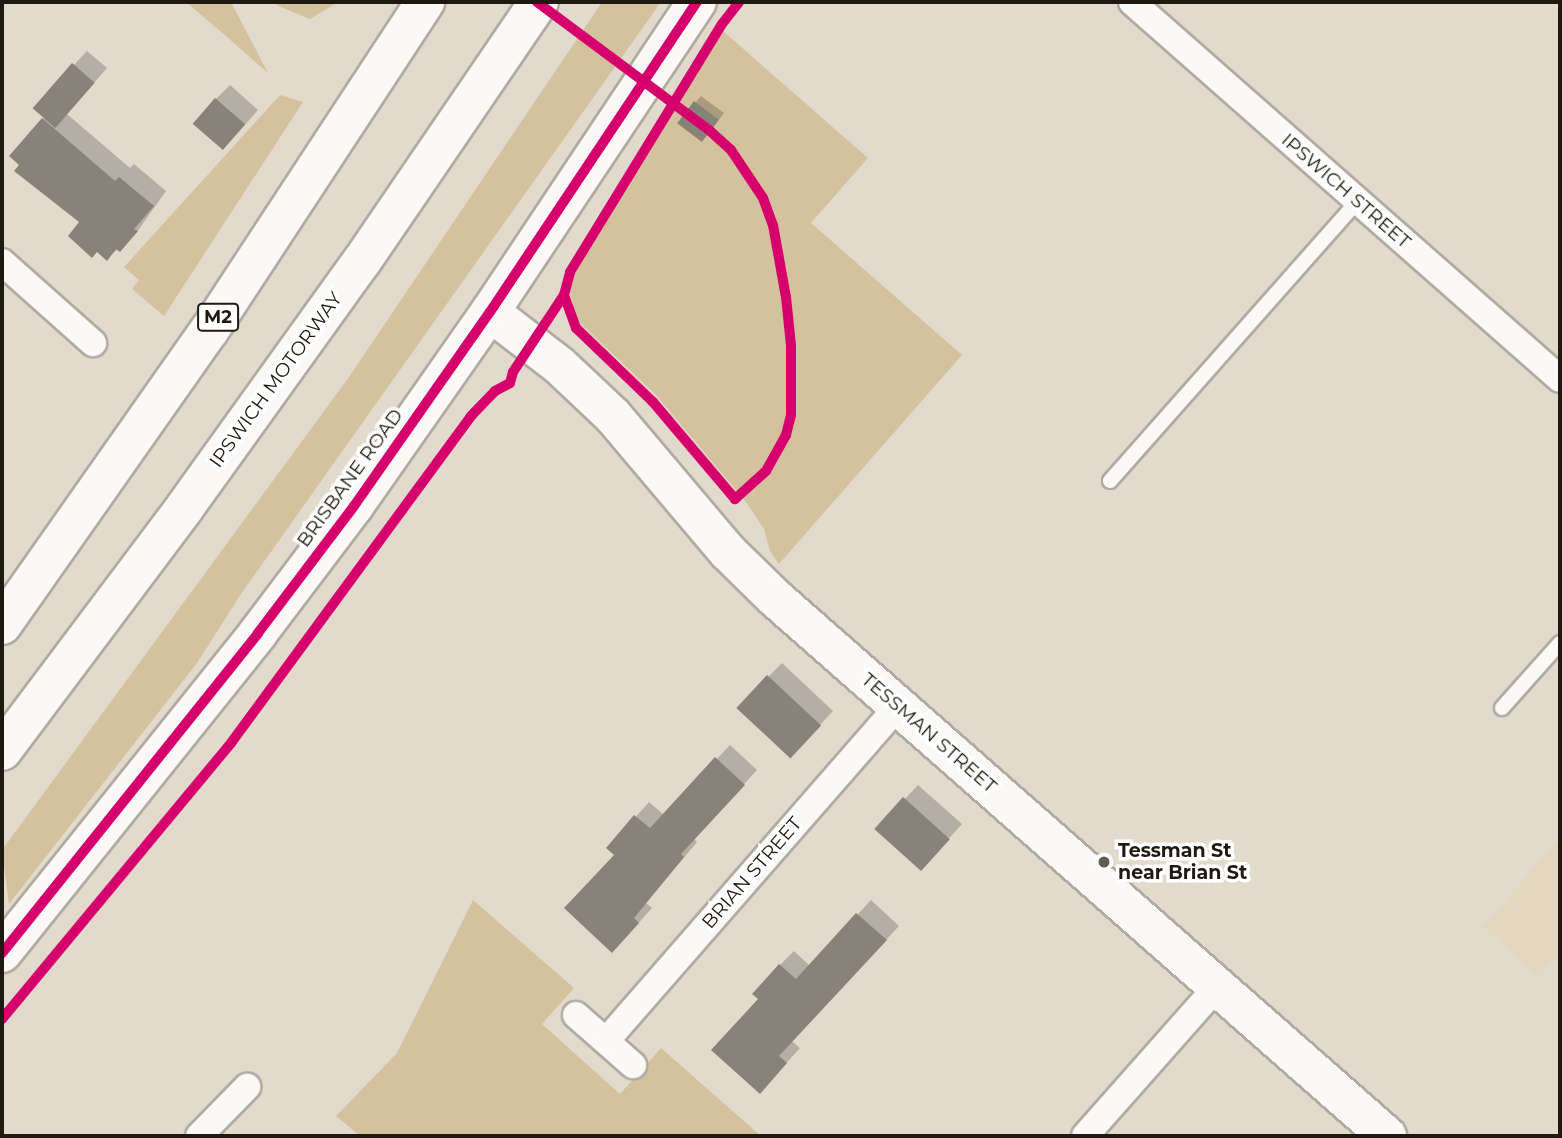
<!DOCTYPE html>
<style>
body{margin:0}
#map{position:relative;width:1562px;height:1138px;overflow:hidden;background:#e2dacd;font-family:Montserrat,sans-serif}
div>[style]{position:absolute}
.built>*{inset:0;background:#e4d7c0}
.green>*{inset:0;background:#d4c29e}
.shadow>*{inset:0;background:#0003}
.building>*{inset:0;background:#888278;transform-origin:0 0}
.roads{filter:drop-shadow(2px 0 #b1aba1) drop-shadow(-2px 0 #b1aba1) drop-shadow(0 2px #b1aba1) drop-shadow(0 -2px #b1aba1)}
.lane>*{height:14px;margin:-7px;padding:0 7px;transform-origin:7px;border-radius:7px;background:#fbf9f8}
.street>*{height:26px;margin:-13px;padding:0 13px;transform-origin:13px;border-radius:13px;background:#fbf9f8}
.secondary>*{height:38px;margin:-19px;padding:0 19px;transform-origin:19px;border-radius:19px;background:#fbf9f8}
.highway>*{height:38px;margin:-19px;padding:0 19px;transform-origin:19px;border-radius:19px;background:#fbf9f8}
.cycleway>*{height:10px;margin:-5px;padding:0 5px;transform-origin:5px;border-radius:5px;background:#d6006c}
.dots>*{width:19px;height:19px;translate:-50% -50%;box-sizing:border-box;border:4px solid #fff;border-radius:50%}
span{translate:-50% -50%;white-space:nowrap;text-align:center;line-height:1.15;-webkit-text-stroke:7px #fff;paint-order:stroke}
.shield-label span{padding:2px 5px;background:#fff;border:2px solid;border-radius:5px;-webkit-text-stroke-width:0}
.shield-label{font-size:18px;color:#1e1911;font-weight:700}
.street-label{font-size:19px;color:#1e1911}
.poi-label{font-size:19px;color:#1e1911;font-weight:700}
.left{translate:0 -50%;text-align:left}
.frame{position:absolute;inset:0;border:4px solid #1e1911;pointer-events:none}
</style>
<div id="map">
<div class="built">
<div style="clip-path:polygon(1560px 837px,1560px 953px,1539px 977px,1482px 927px)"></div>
</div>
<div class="green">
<div style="clip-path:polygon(186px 2px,231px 2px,268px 73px,220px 31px)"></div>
<div style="clip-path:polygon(281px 2px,338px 2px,310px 19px,276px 5px)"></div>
<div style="clip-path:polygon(602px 2px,661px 2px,241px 594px,197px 663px,9px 904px,2px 850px,349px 377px)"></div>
<div style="clip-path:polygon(723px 31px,868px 158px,811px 223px,962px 355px,779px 564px,770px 551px,764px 529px,746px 502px,656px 395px,577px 320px,568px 285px)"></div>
<div style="clip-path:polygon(280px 95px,303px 102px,164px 316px,132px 289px,139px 280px,124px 267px)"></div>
<div style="clip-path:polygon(473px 900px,574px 988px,542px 1024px,620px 1094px,661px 1048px,761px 1136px,360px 1136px,336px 1116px,397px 1053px)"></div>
</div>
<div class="shadow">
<div style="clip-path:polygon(87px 51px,107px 68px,67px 114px,130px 168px,134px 164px,166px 191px,134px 236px,107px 258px,98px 250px,82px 222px,11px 156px,45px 117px,74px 65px)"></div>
<div style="clip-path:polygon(230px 85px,258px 110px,237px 134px,216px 99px)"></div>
<div style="clip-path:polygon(701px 96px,724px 113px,709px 133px,695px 103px)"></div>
<div style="clip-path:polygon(782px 663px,833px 711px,804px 742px,768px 677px)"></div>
<div style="clip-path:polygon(730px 745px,757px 770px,694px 839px,697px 842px,646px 903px,652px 908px,626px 937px,617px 855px,608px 848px,649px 802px,664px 815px)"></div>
<div style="clip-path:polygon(918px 785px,962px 824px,934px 855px,877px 829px)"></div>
<div style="clip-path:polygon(871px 900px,899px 926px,792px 1041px,800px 1048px,773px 1078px,760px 999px,780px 965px,794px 951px,810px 966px)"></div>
</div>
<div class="building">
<div style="left:72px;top:63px;width:30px;height:60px;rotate:41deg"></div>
<div style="left:215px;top:98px;width:40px;height:34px;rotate:41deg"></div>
<div style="left:694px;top:101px;width:31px;height:28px;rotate:37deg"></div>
<div style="clip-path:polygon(42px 118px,115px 181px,119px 177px,154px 206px,134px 229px,138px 231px,120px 252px,116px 249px,107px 261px,97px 252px,92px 258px,68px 236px,79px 222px,14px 171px,19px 165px,9px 156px)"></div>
<div style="left:767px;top:675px;width:74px;height:45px;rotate:43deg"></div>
<div style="clip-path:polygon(715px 757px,745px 785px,681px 854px,684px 857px,634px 918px,639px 923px,612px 953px,564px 908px,614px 855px,606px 848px,634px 815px,650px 828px)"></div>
<div style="left:903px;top:797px;width:63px;height:43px;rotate:42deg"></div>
<div style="clip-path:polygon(856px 913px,887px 940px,779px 1056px,787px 1063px,760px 1094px,711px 1050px,758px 999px,752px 994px,779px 964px,796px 979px)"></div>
</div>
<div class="roads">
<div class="lane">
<div style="left:1110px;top:481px;width:374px;rotate:-48.5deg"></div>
<div style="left:1502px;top:708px;width:87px;rotate:-48.3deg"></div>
</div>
<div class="street">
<div style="left:1132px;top:2px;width:570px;rotate:41.37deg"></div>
<div style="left:2px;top:262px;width:122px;rotate:41.7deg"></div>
<div style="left:576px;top:1015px;width:76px;rotate:41.3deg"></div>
<div style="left:606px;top:1041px;width:444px;rotate:-48.9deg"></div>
<div style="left:199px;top:1136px;width:69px;rotate:-45.6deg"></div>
<div style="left:1085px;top:1136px;width:198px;rotate:-48.5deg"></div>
</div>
<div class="secondary">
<div style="left:490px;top:312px;width:88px;rotate:37.6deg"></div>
<div style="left:560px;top:366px;width:73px;rotate:43.3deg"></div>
<div style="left:613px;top:416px;width:178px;rotate:49.8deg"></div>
<div style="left:728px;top:552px;width:66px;rotate:44.4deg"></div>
<div style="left:775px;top:598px;width:815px;rotate:41.32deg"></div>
<div style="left:2px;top:953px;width:410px;rotate:-51.3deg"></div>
<div style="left:258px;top:633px;width:159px;rotate:-52.9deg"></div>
<div style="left:354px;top:506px;width:237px;rotate:-55deg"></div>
<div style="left:490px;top:312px;width:373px;rotate:-56.3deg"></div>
</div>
<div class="highway">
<div style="left:2px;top:625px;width:360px;rotate:-54.9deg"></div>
<div style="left:209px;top:331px;width:394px;rotate:-56.7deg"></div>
<div style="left:2px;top:751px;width:305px;rotate:-53.1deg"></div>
<div style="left:185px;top:507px;width:303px;rotate:-54.3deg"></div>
<div style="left:362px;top:261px;width:314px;rotate:-55.7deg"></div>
</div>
</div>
<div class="cycleway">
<div style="left:537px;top:2px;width:216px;rotate:36.7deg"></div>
<div style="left:710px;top:131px;width:28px;rotate:42deg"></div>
<div style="left:731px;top:150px;width:58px;rotate:56.3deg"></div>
<div style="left:763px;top:198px;width:29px;rotate:70deg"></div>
<div style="left:773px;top:225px;width:73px;rotate:79.8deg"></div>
<div style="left:786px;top:297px;width:48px;rotate:84.1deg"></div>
<div style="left:791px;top:345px;width:70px;rotate:90deg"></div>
<div style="left:791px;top:415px;width:21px;rotate:104deg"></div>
<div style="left:786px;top:435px;width:41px;rotate:119.1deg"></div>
<div style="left:766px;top:471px;width:42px;rotate:137.9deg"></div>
<div style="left:735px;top:499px;width:127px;rotate:-130.2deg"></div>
<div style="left:653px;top:402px;width:107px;rotate:-136.1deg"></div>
<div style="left:576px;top:328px;width:35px;rotate:-110deg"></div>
<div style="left:564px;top:295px;width:24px;rotate:-75deg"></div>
<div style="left:570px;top:272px;width:291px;rotate:-58.5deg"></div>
<div style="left:722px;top:24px;width:28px;rotate:-52deg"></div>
<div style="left:2px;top:953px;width:410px;rotate:-51.3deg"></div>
<div style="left:258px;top:633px;width:159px;rotate:-52.9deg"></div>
<div style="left:354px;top:506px;width:237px;rotate:-55deg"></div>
<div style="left:490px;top:312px;width:373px;rotate:-56.3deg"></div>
<div style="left:2px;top:1019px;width:359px;rotate:-50.3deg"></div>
<div style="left:231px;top:743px;width:406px;rotate:-53.7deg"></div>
<div style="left:471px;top:416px;width:35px;rotate:-46deg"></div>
<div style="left:495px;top:391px;width:17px;rotate:-28deg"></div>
<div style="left:510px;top:383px;width:11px;rotate:-75deg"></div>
<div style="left:513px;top:372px;width:92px;rotate:-56.5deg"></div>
</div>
<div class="dots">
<div style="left:1104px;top:862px;background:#635d53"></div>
</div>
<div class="shield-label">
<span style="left:218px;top:317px">M2</span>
</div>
<div class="street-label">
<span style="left:1346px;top:191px;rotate:41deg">IPSWICH STREET</span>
<span style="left:276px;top:380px;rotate:-54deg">IPSWICH MOTORWAY</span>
<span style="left:350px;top:478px;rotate:-54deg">BRISBANE ROAD</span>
<span style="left:929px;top:733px;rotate:41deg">TESSMAN STREET</span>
<span style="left:752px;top:873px;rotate:-49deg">BRIAN STREET</span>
</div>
<div class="poi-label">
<span class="left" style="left:1118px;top:862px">Tessman St<br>near Brian St</span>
</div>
<div class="frame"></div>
</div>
